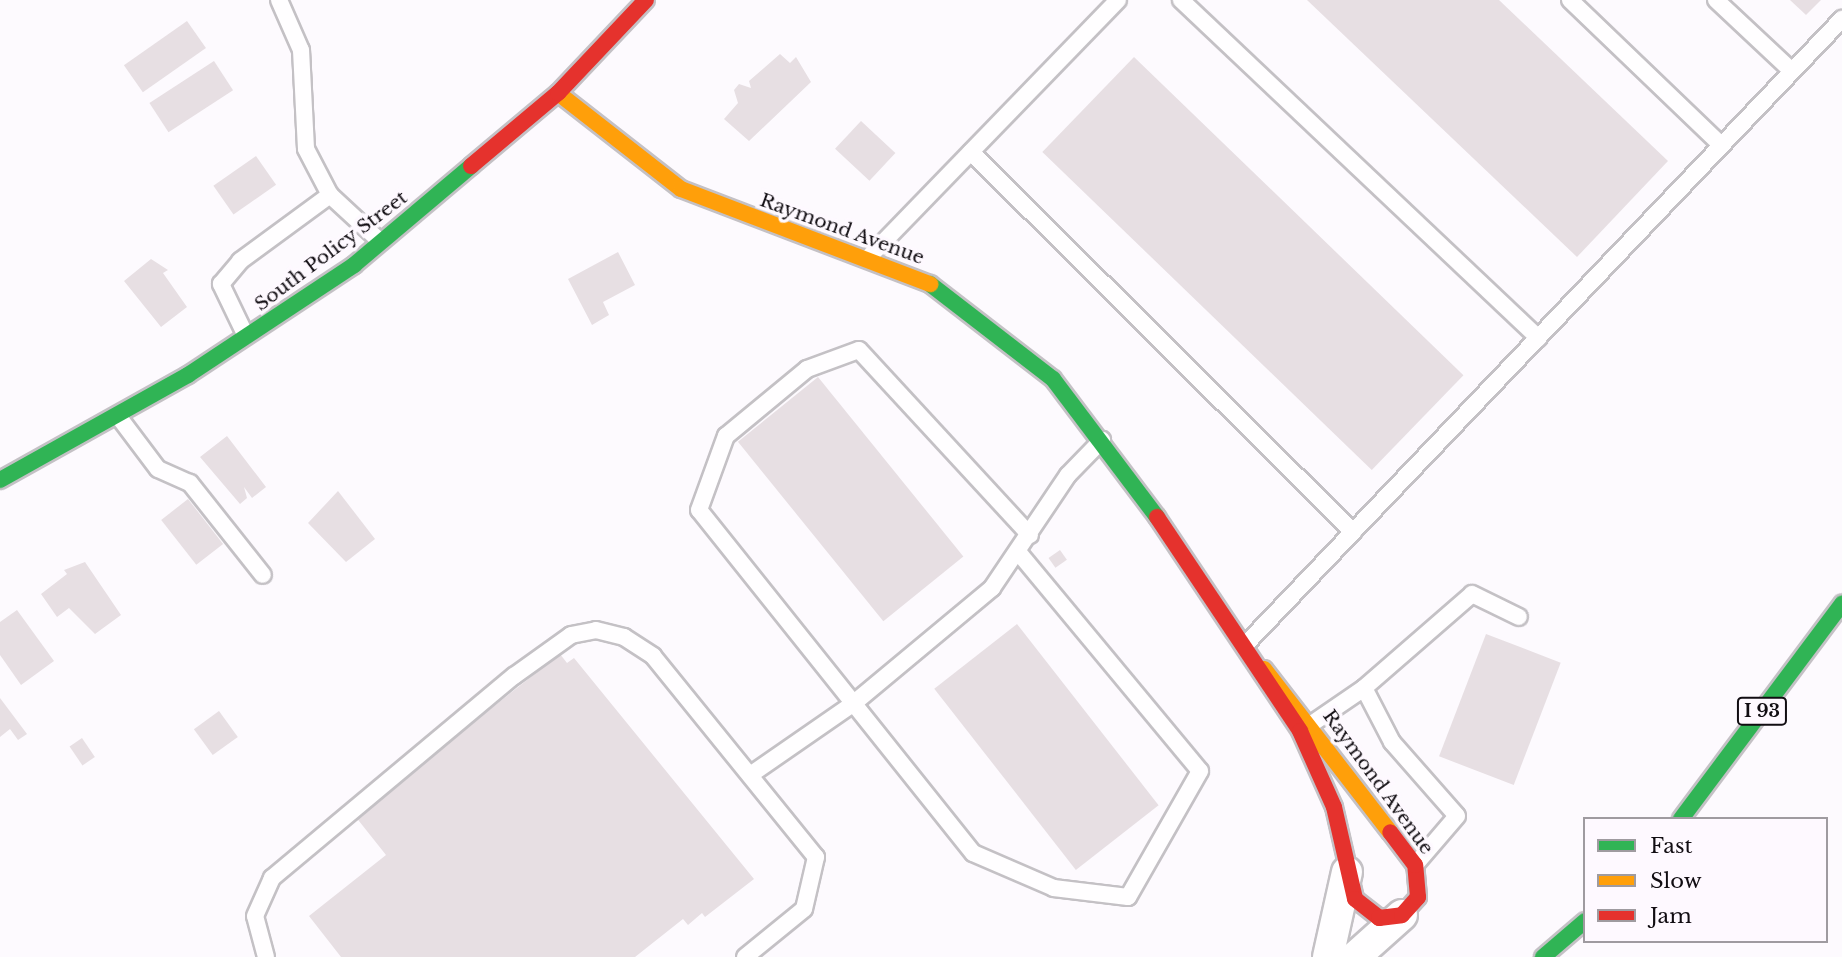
<!DOCTYPE html>
<style>
body{margin:0}
#map{position:relative;width:1842px;height:957px;overflow:hidden;background:#fdfafe;font-family:"Libre Baskerville",serif}
div>[style]{position:absolute}
.building>*{inset:0;background:#e7dfe3;transform-origin:0 0}
.roads{filter:drop-shadow(2px 0 #c4c1c5) drop-shadow(-2px 0 #c4c1c5) drop-shadow(0 2px #c4c1c5) drop-shadow(0 -2px #c4c1c5)}
.lane>*{height:16px;margin:-8px;padding:0 8px;transform-origin:8px;border-radius:8px;background:#fffeff}
.street>*{height:30px;margin:-15px;padding:0 15px;transform-origin:15px;border-radius:15px;background:#fffeff}
.fast>*{height:16px;margin:-8px;padding:0 8px;transform-origin:8px;border-radius:8px;background:#30b455}
.slow>*{height:16px;margin:-8px;padding:0 8px;transform-origin:8px;border-radius:8px;background:#ff9f0a}
.jam>*{height:16px;margin:-8px;padding:0 8px;transform-origin:8px;border-radius:8px;background:#e5322d}
span{translate:-50% -50%;white-space:nowrap;text-align:center;line-height:1.15;-webkit-text-stroke:7px #fef9ff;paint-order:stroke}
.shield-label span{padding:2px 5px;background:#fef9ff;border:2px solid;border-radius:5px;-webkit-text-stroke-width:0}
.shield-label{font-size:18px;color:#110d12;font-weight:700}
.street-label{font-size:19px;color:#110d12}
.legend{position:absolute;left:1583px;top:817px;width:245px;height:126px;box-sizing:border-box;background:#fef9ff;border:2px solid #9f9ba0;margin:0;padding:9px 12px;list-style:none;font-size:21px;color:#110d12}
.legend li{display:flex;align-items:center;gap:14px;height:35px}
.legend b{width:35px;border:2px solid #9f9ba0}
</style>
<div id="map">
<div class="building">
<div style="clip-path:polygon(1307px 0,1499px 0,1668px 161px,1577px 257px)"></div>
<div style="clip-path:polygon(1790px 0,1821px 0,1806px 15px)"></div>
<div style="left:187px;top:21px;width:33px;height:77px;rotate:55deg"></div>
<div style="clip-path:polygon(780px 54px,790px 63px,796px 57px,811px 82px,749px 141px,724px 119px,738px 103px,734px 90px,739px 84px,751px 88px,749px 81px)"></div>
<div style="left:1134px;top:57px;width:458px;height:132px;rotate:44deg"></div>
<div style="left:214px;top:61px;width:35px;height:77px;rotate:57deg"></div>
<div style="left:861px;top:121px;width:47px;height:38px;rotate:43deg"></div>
<div style="left:256px;top:156px;width:35px;height:52px;rotate:55deg"></div>
<div style="clip-path:polygon(618px 252px,635px 285px,603px 302px,609px 315px,592px 325px,568px 279px)"></div>
<div style="clip-path:polygon(151px 259px,168px 270px,163px 273px,187px 307px,161px 327px,124px 281px)"></div>
<div style="left:818px;top:377px;width:231px;height:103px;rotate:51deg"></div>
<div style="clip-path:polygon(227px 436px,266px 487px,252px 498px,244px 487px,247px 498px,240px 504px,200px 457px)"></div>
<div style="clip-path:polygon(338px 491px,375px 539px,346px 562px,308px 523px)"></div>
<div style="left:188px;top:499px;width:57px;height:34px;rotate:52deg"></div>
<div style="left:1060px;top:550px;width:12px;height:14px;rotate:55deg"></div>
<div style="clip-path:polygon(85px 562px,121px 615px,95px 634px,69px 608px,57px 617px,41px 594px,67px 574px,64px 570px)"></div>
<div style="clip-path:polygon(17px 610px,54px 661px,21px 685px,0 655px,0 622px)"></div>
<div style="left:1017px;top:624px;width:230px;height:105px;rotate:52deg"></div>
<div style="left:1486px;top:634px;width:80px;height:131px;rotate:21deg"></div>
<div style="clip-path:polygon(560px 654px,567px 663px,574px 658px,754px 879px,705px 917px,702px 913px,688px 925px,683px 919px,635px 957px,341px 957px,309px 916px,386px 855px,355px 816px)"></div>
<div style="clip-path:polygon(0 698px,27px 734px,18px 740px,10px 729px,0 737px)"></div>
<div style="left:219px;top:711px;width:32px;height:31px;rotate:54deg"></div>
<div style="left:82px;top:738px;width:23px;height:15px;rotate:56deg"></div>
</div>
<div class="roads">
<div class="lane">
<div style="left:279px;top:0;width:55px;rotate:66.3deg"></div>
<div style="left:301px;top:50px;width:99px;rotate:87.1deg"></div>
<div style="left:306px;top:149px;width:52px;rotate:62.4deg"></div>
<div style="left:1181px;top:0;width:492px;rotate:43.4deg"></div>
<div style="left:1570px;top:0;width:209px;rotate:43.8deg"></div>
<div style="left:1716px;top:0;width:104px;rotate:43.1deg"></div>
<div style="left:971px;top:152px;width:539px;rotate:44.85deg"></div>
<div style="left:868px;top:258px;width:359px;rotate:-45.9deg"></div>
<div style="left:246px;top:336px;width:58px;rotate:-115.7deg"></div>
<div style="left:221px;top:284px;width:30px;rotate:-50deg"></div>
<div style="left:240px;top:261px;width:112px;rotate:-36.3deg"></div>
<div style="left:330px;top:195px;width:69px;rotate:42.7deg"></div>
<div style="left:118px;top:416px;width:66px;rotate:53deg"></div>
<div style="left:158px;top:469px;width:35px;rotate:24deg"></div>
<div style="left:190px;top:483px;width:117px;rotate:51.6deg"></div>
<div style="left:1019px;top:553px;width:283px;rotate:50.3deg"></div>
<div style="left:1200px;top:771px;width:145px;rotate:119.7deg"></div>
<div style="left:1128px;top:897px;width:75px;rotate:-173.1deg"></div>
<div style="left:1054px;top:888px;width:88px;rotate:-156.6deg"></div>
<div style="left:973px;top:853px;width:439px;rotate:-128.6deg"></div>
<div style="left:699px;top:510px;width:79px;rotate:-70deg"></div>
<div style="left:726px;top:436px;width:105px;rotate:-39.6deg"></div>
<div style="left:807px;top:369px;width:55px;rotate:-20.1deg"></div>
<div style="left:859px;top:350px;width:252px;rotate:47.3deg"></div>
<div style="left:1246px;top:644px;width:864px;rotate:-46.36deg"></div>
<div style="left:1364px;top:688px;width:61px;rotate:62.6deg"></div>
<div style="left:1392px;top:742px;width:98px;rotate:48.7deg"></div>
<div style="left:1457px;top:816px;width:65px;rotate:130.6deg"></div>
<div style="left:1310px;top:725px;width:65px;rotate:-34.4deg"></div>
<div style="left:1364px;top:688px;width:143px;rotate:-41deg"></div>
<div style="left:1472px;top:594px;width:52px;rotate:26.1deg"></div>
<div style="left:753px;top:773px;width:123px;rotate:-34.7deg"></div>
<div style="left:854px;top:703px;width:180px;rotate:-39.8deg"></div>
<div style="left:992px;top:588px;width:136px;rotate:-56.1deg"></div>
<div style="left:1068px;top:475px;width:49px;rotate:-45.8deg"></div>
<div style="left:266px;top:957px;width:42px;rotate:-105deg"></div>
<div style="left:255px;top:916px;width:42px;rotate:-65.9deg"></div>
<div style="left:272px;top:878px;width:315px;rotate:-39.9deg"></div>
<div style="left:514px;top:676px;width:70px;rotate:-35.7deg"></div>
<div style="left:571px;top:635px;width:25px;rotate:-11deg"></div>
<div style="left:596px;top:630px;width:29px;rotate:14deg"></div>
<div style="left:624px;top:637px;width:35px;rotate:33deg"></div>
<div style="left:653px;top:656px;width:259px;rotate:51deg"></div>
<div style="left:816px;top:857px;width:53px;rotate:103deg"></div>
<div style="left:804px;top:909px;width:76px;rotate:140.9deg"></div>
</div>
<div class="street">
<div style="left:1328px;top:957px;width:87px;rotate:-77.4deg"></div>
<div style="left:1355px;top:957px;width:63px;rotate:-41.8deg"></div>
</div>
<div class="fast">
<div style="left:930px;top:284px;width:155px;rotate:37.7deg"></div>
<div style="left:1053px;top:379px;width:173px;rotate:53deg"></div>
<div style="left:0;top:480px;width:215px;rotate:-29.2deg"></div>
<div style="left:188px;top:375px;width:199px;rotate:-33.5deg"></div>
<div style="left:354px;top:265px;width:153px;rotate:-40.2deg"></div>
<div style="left:1681px;top:819px;width:269px;rotate:-53.2deg"></div>
<div style="left:1543px;top:957px;width:55px;rotate:-40.6deg"></div>
</div>
<div class="slow">
<div style="left:558px;top:93px;width:156px;rotate:38deg"></div>
<div style="left:681px;top:189px;width:267px;rotate:20.9deg"></div>
<div style="left:1264px;top:669px;width:206px;rotate:52.3deg"></div>
</div>
<div class="jam">
<div style="left:471px;top:166px;width:114px;rotate:-40deg"></div>
<div style="left:558px;top:93px;width:128px;rotate:-46.6deg"></div>
<div style="left:1157px;top:517px;width:257px;rotate:56.2deg"></div>
<div style="left:1300px;top:731px;width:83px;rotate:65.9deg"></div>
<div style="left:1334px;top:807px;width:94px;rotate:77.1deg"></div>
<div style="left:1355px;top:899px;width:31px;rotate:38deg"></div>
<div style="left:1379px;top:918px;width:23px;rotate:-7deg"></div>
<div style="left:1402px;top:915px;width:24px;rotate:-48deg"></div>
<div style="left:1418px;top:897px;width:32px;rotate:-95deg"></div>
<div style="left:1415px;top:865px;width:41px;rotate:-127.1deg"></div>
</div>
</div>
<div class="shield-label">
<span style="left:1762px;top:711px">I 93</span>
</div>
<div class="street-label">
<span style="left:842px;top:229px;rotate:20deg">Raymond Avenue</span>
<span style="left:331px;top:251px;rotate:-37deg">South Policy Street</span>
<span style="left:1378px;top:782px;rotate:54deg">Raymond Avenue</span>
</div>
<ul class="legend">
<li><b style="height:9px;background:#30b455"></b>Fast</li>
<li><b style="height:9px;background:#ff9f0a"></b>Slow</li>
<li><b style="height:9px;background:#e5322d"></b>Jam</li>
</ul>
</div>
